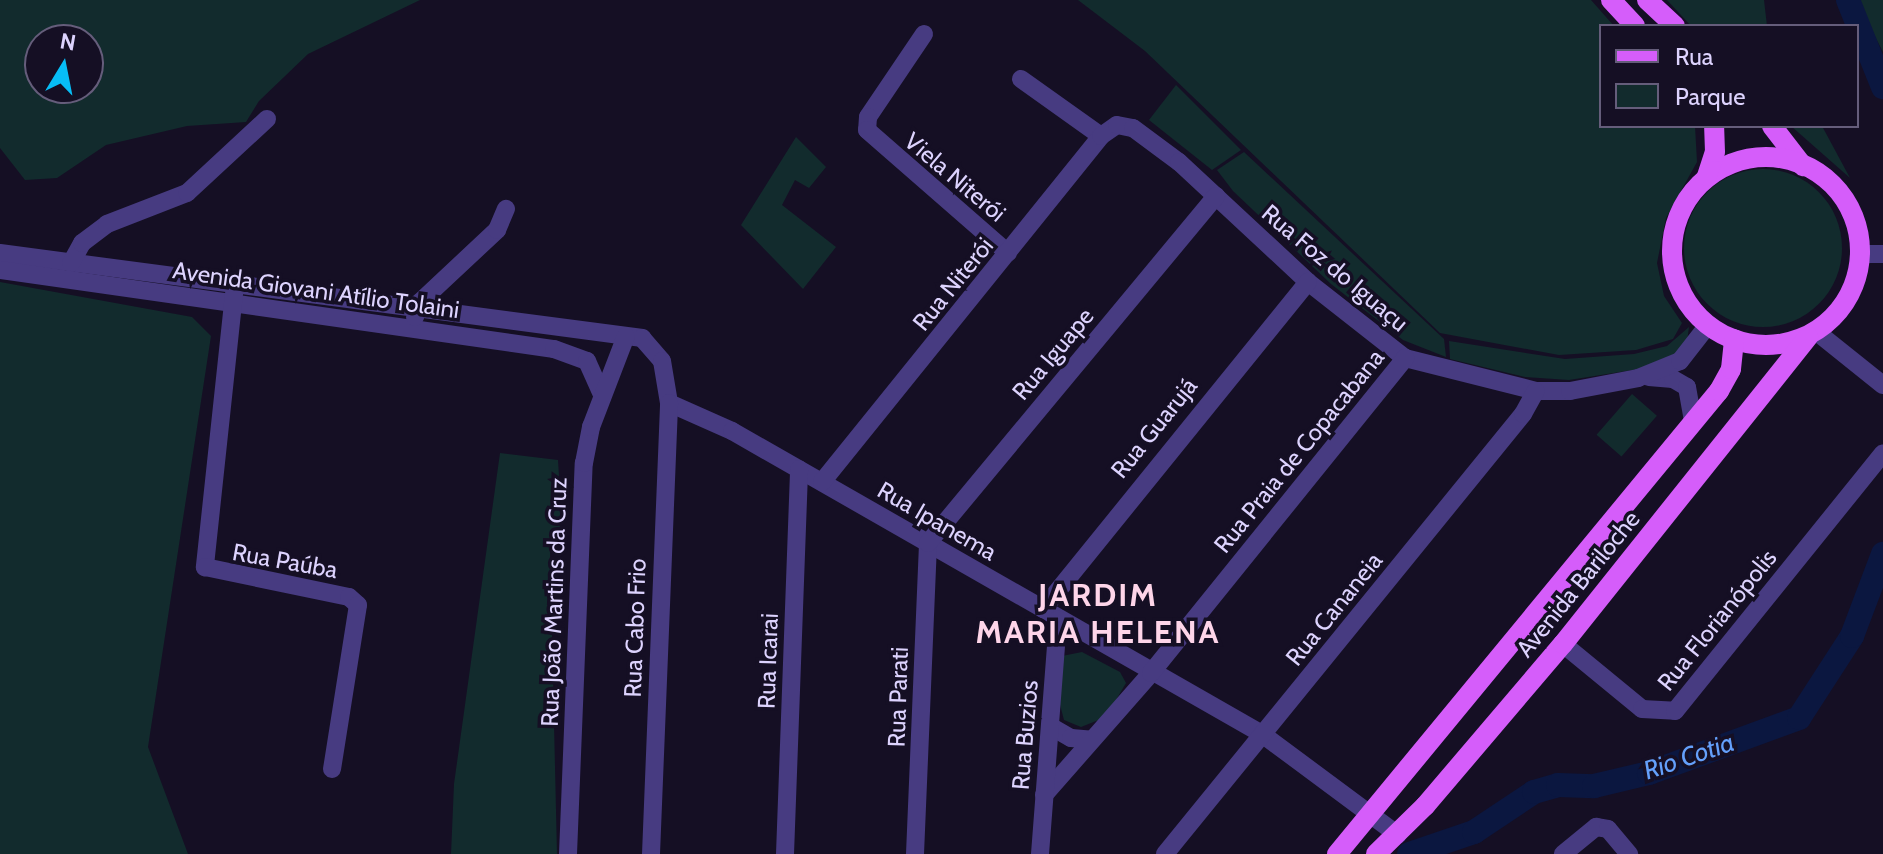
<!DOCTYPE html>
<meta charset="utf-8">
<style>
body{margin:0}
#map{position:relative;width:1883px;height:854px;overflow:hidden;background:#150f24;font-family:Cabin,sans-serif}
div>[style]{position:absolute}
.green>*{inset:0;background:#122b2d;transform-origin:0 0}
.round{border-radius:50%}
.river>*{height:24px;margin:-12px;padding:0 12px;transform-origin:12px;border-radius:12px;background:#0b1740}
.minor>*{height:18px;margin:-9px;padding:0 9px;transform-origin:9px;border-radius:9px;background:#473b81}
.major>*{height:20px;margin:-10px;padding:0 10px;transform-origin:10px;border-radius:10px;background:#d55dfa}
.major>.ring{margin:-10px;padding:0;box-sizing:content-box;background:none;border:20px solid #d55dfa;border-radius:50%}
span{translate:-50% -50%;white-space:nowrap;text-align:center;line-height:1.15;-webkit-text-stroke:7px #150f24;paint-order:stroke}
.street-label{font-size:24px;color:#ddd3fe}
.water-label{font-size:26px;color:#64a0fb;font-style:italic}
.district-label{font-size:32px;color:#fed5e9;font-weight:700;letter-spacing:2px}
.legend{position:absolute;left:1599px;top:24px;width:260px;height:104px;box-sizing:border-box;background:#150f24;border:2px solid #655d7b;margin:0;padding:10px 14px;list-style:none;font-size:24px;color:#ddd3fe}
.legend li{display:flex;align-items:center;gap:16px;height:40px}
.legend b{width:40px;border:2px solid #655d7b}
.north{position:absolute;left:24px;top:24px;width:80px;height:80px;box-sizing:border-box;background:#150f24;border:2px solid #655d7b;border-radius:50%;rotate:10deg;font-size:22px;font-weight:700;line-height:32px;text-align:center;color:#ddd3fe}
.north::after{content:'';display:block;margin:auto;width:28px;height:36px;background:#07bdf6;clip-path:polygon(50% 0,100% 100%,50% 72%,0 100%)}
</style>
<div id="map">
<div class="green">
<div style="clip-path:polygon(evenodd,0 0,420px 0,308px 54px,259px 101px,246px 122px,187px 126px,106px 145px,57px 178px,25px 180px,0 148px,0 0,40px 40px,88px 40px,88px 88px,40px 88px,40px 40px)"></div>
<div style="clip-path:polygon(1078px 0,1591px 0,1614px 26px,1601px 26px,1601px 126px,1695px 126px,1697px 162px,1666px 218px,1657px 263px,1664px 296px,1682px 323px,1673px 339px,1636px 350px,1559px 355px,1440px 333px,1145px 51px)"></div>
<div style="clip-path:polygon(1667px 0,1764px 0,1767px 26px,1691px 26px)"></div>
<div style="clip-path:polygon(1856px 0,1883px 0,1883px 52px)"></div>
<div style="clip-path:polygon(1176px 85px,1241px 150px,1212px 170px,1149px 120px)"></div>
<div style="clip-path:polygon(1791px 126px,1822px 126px,1850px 178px)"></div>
<div style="clip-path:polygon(796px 137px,826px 167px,809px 188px,795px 180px,782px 205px,836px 247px,803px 289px,741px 225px)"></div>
<div style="clip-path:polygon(1244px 152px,1444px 339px,1446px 357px,1403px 340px,1331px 284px,1233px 191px,1217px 170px)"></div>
<div class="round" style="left:1684px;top:169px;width:158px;height:158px"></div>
<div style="clip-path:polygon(0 282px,192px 317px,211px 336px,148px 747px,188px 854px,0 854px)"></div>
<div style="clip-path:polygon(1689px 327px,1686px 349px,1639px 369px,1569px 380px,1525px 377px,1450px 359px,1449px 341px,1565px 359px,1634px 354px,1667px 346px)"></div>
<div style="left:1632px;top:394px;width:33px;height:54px;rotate:41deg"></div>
<div style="clip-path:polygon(500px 453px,558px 460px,562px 524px,550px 549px,557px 854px,451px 854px,454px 784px)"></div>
<div style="clip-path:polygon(1082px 652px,1120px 672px,1126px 683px,1106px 717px,1081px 727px,1064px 720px,1059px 701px,1062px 656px)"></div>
</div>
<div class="river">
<div style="left:1848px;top:0;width:94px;rotate:68.1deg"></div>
<div style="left:1409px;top:854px;width:69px;rotate:-18.7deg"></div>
<div style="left:1474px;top:832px;width:72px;rotate:-33.7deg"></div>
<div style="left:1534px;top:792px;width:25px;rotate:-16deg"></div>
<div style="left:1558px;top:785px;width:36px;rotate:2deg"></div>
<div style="left:1594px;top:786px;width:57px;rotate:-13.3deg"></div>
<div style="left:1649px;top:773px;width:160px;rotate:-20.1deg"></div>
<div style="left:1799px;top:718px;width:98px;rotate:-57.1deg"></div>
<div style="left:1852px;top:636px;width:88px;rotate:-69.3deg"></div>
</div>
<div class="minor">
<div style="left:924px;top:34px;width:100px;rotate:124deg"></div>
<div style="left:868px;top:117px;width:13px;rotate:94deg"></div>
<div style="left:867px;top:130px;width:187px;rotate:41.1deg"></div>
<div style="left:1021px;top:79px;width:98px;rotate:35.5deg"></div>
<div style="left:0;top:253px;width:648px;rotate:7.54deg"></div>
<div style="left:642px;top:338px;width:30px;rotate:49deg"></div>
<div style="left:662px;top:361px;width:43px;rotate:80.5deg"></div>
<div style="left:669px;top:403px;width:69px;rotate:24deg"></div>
<div style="left:732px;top:431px;width:610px;rotate:29.76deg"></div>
<div style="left:1262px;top:734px;width:169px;rotate:36.6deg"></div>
<div style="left:1860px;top:254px;width:23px"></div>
<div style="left:71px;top:263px;width:23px;rotate:-61deg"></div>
<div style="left:82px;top:243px;width:31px;rotate:-37deg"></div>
<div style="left:107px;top:224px;width:86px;rotate:-21.2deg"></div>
<div style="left:187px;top:193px;width:109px;rotate:-42.8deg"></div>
<div style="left:0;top:270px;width:560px;rotate:8.12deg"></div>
<div style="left:554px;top:349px;width:35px;rotate:20deg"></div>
<div style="left:587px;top:361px;width:36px;rotate:66deg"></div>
<div style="left:234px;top:294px;width:275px;rotate:96.1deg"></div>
<div style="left:205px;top:567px;width:147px;rotate:11.8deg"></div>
<div style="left:349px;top:597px;width:12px;rotate:42deg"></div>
<div style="left:358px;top:605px;width:166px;rotate:99deg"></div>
<div style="left:415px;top:317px;width:15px;rotate:-74deg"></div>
<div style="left:419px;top:303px;width:107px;rotate:-43.1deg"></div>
<div style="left:497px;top:230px;width:23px;rotate:-67deg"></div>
<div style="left:1818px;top:333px;width:83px;rotate:38.7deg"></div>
<div style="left:1649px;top:377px;width:24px;rotate:5deg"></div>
<div style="left:1673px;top:379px;width:16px;rotate:30deg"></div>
<div style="left:1687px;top:387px;width:34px;rotate:80deg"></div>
<div style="left:822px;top:482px;width:444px;rotate:-51.1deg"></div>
<div style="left:1101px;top:136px;width:19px;rotate:-35deg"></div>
<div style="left:1117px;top:125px;width:16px;rotate:11deg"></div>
<div style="left:1133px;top:128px;width:57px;rotate:36.5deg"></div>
<div style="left:1179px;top:162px;width:176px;rotate:42.9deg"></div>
<div style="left:1308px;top:282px;width:123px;rotate:38.1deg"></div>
<div style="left:1405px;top:358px;width:135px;rotate:14.1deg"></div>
<div style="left:1536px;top:391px;width:34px"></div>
<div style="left:1570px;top:391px;width:69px;rotate:-10.8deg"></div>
<div style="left:1638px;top:378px;width:45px;rotate:-22deg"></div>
<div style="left:1680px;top:361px;width:46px;rotate:-52.1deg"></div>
<div style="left:1043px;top:609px;width:421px;rotate:-51deg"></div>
<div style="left:1563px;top:644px;width:102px;rotate:39.4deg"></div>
<div style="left:1642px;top:709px;width:33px;rotate:3deg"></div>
<div style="left:1675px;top:711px;width:331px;rotate:-51.1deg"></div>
<div style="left:1050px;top:726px;width:24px;rotate:30deg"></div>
<div style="left:1071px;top:738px;width:21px;rotate:5deg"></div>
<div style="left:1044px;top:795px;width:162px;rotate:-48.7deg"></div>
<div style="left:1151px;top:673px;width:405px;rotate:-51.1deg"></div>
<div style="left:568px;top:854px;width:391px;rotate:-87.7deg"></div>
<div style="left:584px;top:463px;width:37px;rotate:-79deg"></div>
<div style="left:591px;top:427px;width:97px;rotate:-69deg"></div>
<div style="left:651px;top:854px;width:451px;rotate:-87.7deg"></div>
<div style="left:785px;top:854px;width:385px;rotate:-87.9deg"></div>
<div style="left:915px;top:854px;width:311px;rotate:-87.6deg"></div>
<div style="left:928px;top:543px;width:451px;rotate:-50.3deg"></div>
<div style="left:1040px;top:854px;width:235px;rotate:-85.6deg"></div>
<div style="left:1165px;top:854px;width:567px;rotate:-50.87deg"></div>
<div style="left:1523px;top:414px;width:26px;rotate:-61deg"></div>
<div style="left:1563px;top:854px;width:43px;rotate:-39.3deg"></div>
<div style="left:1596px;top:827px;width:12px;rotate:9deg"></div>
<div style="left:1608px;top:829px;width:33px;rotate:50deg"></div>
</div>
<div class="major">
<div style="left:1611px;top:0;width:35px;rotate:47deg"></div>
<div style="left:1647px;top:0;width:38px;rotate:43deg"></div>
<div style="left:1772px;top:126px;width:51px;rotate:52.2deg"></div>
<div class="ring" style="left:1672px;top:157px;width:168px;height:168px"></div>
<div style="left:1707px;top:176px;width:25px;rotate:-72deg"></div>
<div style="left:1715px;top:152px;width:26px;rotate:-92deg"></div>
<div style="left:1337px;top:854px;width:600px;rotate:-50.48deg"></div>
<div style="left:1719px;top:391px;width:25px;rotate:-61deg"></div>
<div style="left:1731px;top:369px;width:30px;rotate:-84deg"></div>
<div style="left:1376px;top:854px;width:69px;rotate:-44.4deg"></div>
<div style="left:1425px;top:806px;width:213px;rotate:-49.6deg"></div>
<div style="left:1563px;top:644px;width:393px;rotate:-51.4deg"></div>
</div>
<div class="street-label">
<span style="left:955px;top:177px;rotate:40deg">Viela Niterói</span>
<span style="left:1335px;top:268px;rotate:40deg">Rua Foz do Iguaçu</span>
<span style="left:953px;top:284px;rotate:-51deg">Rua Niterói</span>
<span style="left:316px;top:290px;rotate:8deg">Avenida Giovani Atílio Tolaini</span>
<span style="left:1053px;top:354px;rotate:-50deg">Rua Iguape</span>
<span style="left:1154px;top:428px;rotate:-51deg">Rua Guarujá</span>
<span style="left:1299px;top:451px;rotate:-51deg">Rua Praia de Copacabana</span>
<span style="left:937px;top:521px;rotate:30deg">Rua Ipanema</span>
<span style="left:285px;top:561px;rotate:10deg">Rua Paúba</span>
<span style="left:1578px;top:584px;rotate:-51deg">Avenida Bariloche</span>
<span style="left:554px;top:602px;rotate:-88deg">Rua João Martins da Cruz</span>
<span style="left:1334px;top:609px;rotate:-51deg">Rua Cananeia</span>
<span style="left:1717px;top:620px;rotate:-51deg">Rua Florianópolis</span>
<span style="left:635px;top:628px;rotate:-88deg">Rua Cabo Frio</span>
<span style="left:768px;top:661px;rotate:-88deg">Rua Icarai</span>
<span style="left:898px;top:697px;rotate:-88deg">Rua Parati</span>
<span style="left:1025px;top:735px;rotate:-85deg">Rua Buzios</span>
</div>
<div class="water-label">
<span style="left:1689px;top:757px;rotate:-19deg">Rio Cotia</span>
</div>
<div class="district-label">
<span style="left:1098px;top:614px">JARDIM<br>MARIA HELENA</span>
</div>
<ul class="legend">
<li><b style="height:10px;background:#d55dfa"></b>Rua</li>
<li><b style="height:22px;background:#122b2d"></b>Parque</li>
</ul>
<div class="north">N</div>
</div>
